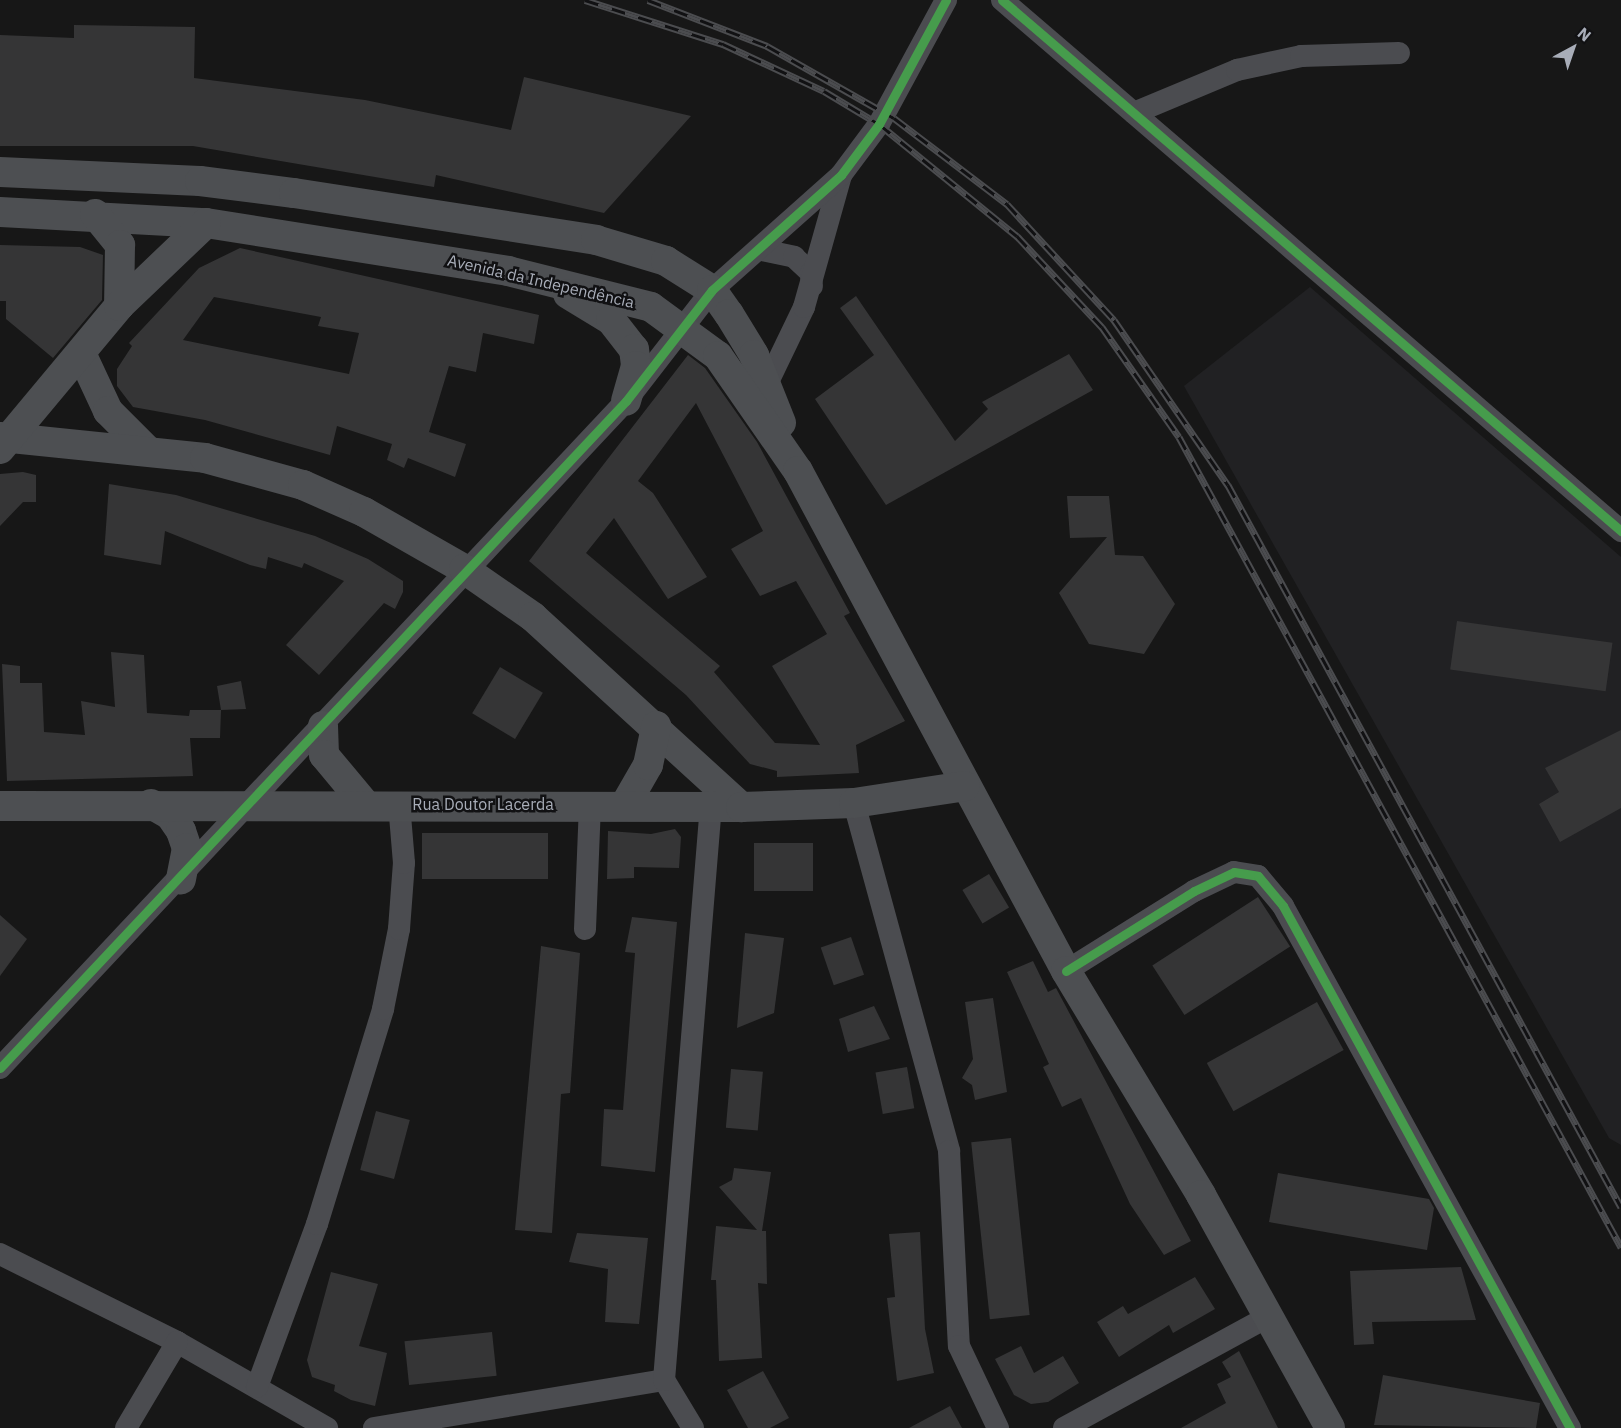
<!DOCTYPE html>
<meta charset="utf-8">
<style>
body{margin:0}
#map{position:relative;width:1621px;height:1428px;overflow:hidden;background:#171717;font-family:"IBM Plex Sans",sans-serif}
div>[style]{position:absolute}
.built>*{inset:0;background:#212123}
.building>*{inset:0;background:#353536;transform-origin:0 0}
.minor>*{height:22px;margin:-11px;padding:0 11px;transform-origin:11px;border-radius:11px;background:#4b4c50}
.major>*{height:30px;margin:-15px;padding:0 15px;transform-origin:15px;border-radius:15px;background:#4d4f52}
.rail>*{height:7px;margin-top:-3.5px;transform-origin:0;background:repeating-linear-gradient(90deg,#111113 0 14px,#4b4c4f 0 28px);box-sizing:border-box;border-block:2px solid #4b4c4f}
.cycleway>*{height:9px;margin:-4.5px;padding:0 4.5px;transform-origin:4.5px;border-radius:4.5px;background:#469c4c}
span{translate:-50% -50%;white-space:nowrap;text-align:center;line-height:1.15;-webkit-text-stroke:5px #111113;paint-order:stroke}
.street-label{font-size:16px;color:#a8adb8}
.north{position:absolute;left:1543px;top:18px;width:60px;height:60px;-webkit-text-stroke:4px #111113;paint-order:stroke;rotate:40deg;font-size:16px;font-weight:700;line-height:24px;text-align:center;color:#a8adb8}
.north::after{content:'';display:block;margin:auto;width:21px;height:27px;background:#a8adb8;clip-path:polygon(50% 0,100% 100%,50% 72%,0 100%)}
</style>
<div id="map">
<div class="built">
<div style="clip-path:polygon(1310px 287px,1621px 557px,1621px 1145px,1609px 1138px,1184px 386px)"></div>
</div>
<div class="building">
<div style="clip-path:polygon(74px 25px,195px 27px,194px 78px,365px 100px,511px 130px,524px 77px,691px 116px,604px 213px,436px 175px,434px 187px,193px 146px,0 146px,0 35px,74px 38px)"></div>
<div style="clip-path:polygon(0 245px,80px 247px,103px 255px,102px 300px,53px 358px,6px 319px,6px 301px,0 301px)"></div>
<div style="clip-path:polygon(evenodd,240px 248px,539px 315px,534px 344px,483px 333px,476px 372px,449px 366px,429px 432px,466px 444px,455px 477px,408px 458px,404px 468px,387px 460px,392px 444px,337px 426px,330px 455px,205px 420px,133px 407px,117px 386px,117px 369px,132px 346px,129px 343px,199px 268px,240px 248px,214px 297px,321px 317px,318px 326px,359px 333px,349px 374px,183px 340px,214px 297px)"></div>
<div style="clip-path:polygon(856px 296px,955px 441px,988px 409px,982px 402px,1069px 354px,1093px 390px,886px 505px,815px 399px,874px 355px,840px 308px)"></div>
<div style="clip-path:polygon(evenodd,688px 355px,705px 368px,757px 442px,850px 613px,844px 616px,905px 721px,856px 745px,859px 773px,777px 777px,777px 771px,750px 764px,686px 695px,529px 561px,688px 355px,696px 403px,763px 531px,731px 549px,760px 596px,796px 581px,827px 634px,772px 666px,820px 745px,775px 743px,714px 672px,720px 666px,586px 553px,614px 518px,668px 599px,707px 577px,653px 493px,638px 481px,696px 403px)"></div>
<div style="clip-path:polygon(23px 472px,36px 475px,36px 502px,23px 502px,0 526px,0 474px)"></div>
<div style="clip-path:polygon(109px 484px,176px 495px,315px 536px,368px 559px,403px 581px,403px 592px,395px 609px,384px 603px,319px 675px,286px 645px,344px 581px,304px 563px,302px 568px,268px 557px,266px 569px,250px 565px,165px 531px,161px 565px,104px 555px)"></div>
<div style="clip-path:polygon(1067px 496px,1109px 496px,1115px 555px,1143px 556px,1175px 604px,1144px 654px,1089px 644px,1059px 593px,1107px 537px,1070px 538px)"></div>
<div style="left:1457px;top:621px;width:157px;height:49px;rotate:8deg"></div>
<div style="clip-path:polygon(111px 652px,144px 655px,147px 713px,189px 716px,190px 710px,221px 710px,220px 738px,190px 738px,193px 776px,7px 781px,2px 664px,20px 666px,20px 683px,42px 683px,44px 732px,85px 735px,81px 701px,115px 707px)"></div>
<div style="left:500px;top:667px;width:50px;height:54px;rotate:31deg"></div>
<div style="clip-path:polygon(241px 681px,246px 709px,221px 710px,217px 686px)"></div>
<div style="clip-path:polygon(1621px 730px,1621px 808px,1560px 842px,1539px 804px,1559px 792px,1545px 768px)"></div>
<div style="clip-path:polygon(675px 829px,681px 837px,679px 868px,634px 867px,634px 878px,607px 879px,608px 831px,651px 834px)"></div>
<div style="left:548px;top:833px;width:46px;height:126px;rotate:90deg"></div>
<div style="left:754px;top:843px;width:59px;height:48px"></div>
<div style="left:989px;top:874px;width:39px;height:31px;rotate:59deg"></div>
<div style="left:1258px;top:897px;width:59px;height:126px;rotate:57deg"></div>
<div style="clip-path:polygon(0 915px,27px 939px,0 976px)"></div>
<div style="clip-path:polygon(632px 917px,677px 922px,655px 1172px,601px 1166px,604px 1109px,623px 1110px,635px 953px,625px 952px)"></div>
<div style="clip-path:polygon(745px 933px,784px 938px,774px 1013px,737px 1028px)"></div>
<div style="left:851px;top:937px;width:40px;height:32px;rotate:71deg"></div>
<div style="clip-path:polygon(541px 946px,580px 953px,570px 1093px,561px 1094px,552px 1233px,515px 1230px)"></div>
<div style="clip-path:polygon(1033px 961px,1048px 992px,1056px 988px,1191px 1241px,1164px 1255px,1130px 1204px,1081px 1098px,1062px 1107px,1043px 1067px,1049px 1064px,1007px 972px)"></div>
<div style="clip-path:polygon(993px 998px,1007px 1092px,975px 1100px,972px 1085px,962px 1078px,973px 1059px,965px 1002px)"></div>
<div style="left:1317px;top:1002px;width:55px;height:126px;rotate:61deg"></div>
<div style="clip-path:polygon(874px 1006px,890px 1039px,848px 1052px,839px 1019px)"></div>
<div style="left:907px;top:1067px;width:42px;height:32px;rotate:80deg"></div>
<div style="left:731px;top:1069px;width:32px;height:59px;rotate:5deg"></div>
<div style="left:376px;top:1111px;width:35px;height:61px;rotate:15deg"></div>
<div style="left:1011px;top:1138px;width:178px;height:40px;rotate:84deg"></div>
<div style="clip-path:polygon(734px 1168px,771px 1172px,762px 1231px,766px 1231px,767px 1284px,758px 1283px,762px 1358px,719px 1361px,716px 1280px,711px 1280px,716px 1226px,757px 1230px,719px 1187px,732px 1180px)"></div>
<div style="clip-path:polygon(1278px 1173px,1429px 1199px,1434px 1208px,1427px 1250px,1269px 1222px)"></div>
<div style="clip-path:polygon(920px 1232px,925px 1329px,934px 1373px,897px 1381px,887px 1298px,895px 1297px,889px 1234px)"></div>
<div style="clip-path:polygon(577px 1233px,648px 1238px,639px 1324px,605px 1322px,608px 1269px,569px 1262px)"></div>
<div style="clip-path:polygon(1461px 1267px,1476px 1320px,1372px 1322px,1374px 1344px,1354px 1345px,1350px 1271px)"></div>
<div style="clip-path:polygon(331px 1272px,378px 1284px,359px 1346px,387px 1353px,375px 1406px,351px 1400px,334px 1391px,335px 1385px,312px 1377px,307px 1360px)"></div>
<div style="clip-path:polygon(1195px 1277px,1215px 1309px,1173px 1333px,1169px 1325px,1119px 1357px,1097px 1322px,1123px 1306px,1128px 1314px)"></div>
<div style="left:492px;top:1332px;width:44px;height:88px;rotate:84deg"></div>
<div style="clip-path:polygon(1021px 1346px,1034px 1373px,1063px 1356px,1079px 1383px,1048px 1402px,1031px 1404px,1014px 1395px,995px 1359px)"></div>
<div style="clip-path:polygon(1239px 1351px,1278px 1428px,1181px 1428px,1226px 1403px,1217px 1384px,1231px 1377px,1222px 1362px)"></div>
<div style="clip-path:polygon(763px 1371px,789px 1418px,770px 1428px,748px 1428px,727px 1390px)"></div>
<div style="clip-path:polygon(1383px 1375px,1540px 1403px,1536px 1428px,1374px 1425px)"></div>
<div style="clip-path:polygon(950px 1406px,962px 1428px,909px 1428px)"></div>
</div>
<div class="minor">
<div style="left:1002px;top:0;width:816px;rotate:40.62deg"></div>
<div style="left:1134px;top:113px;width:112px;rotate:-22.7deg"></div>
<div style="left:1237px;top:70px;width:66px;rotate:-12.3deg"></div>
<div style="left:1301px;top:56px;width:98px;rotate:-1.8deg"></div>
<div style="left:762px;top:250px;width:33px;rotate:12deg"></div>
<div style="left:794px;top:257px;width:23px;rotate:43deg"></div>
<div style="left:811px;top:273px;width:13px;rotate:86deg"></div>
<div style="left:767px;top:384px;width:85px;rotate:-64.3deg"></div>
<div style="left:804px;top:307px;width:137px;rotate:-74.3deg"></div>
<div style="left:854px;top:803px;width:361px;rotate:74.7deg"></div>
<div style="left:949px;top:1151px;width:195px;rotate:87.1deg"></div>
<div style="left:959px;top:1346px;width:91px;rotate:64.6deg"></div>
<div style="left:585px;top:929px;width:124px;rotate:-87.7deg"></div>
<div style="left:1066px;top:971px;width:151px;rotate:-32deg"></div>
<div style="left:1194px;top:891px;width:44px;rotate:-25.4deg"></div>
<div style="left:1234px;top:872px;width:24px;rotate:9deg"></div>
<div style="left:1258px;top:876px;width:39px;rotate:50deg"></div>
<div style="left:1283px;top:906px;width:596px;rotate:61.2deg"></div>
<div style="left:0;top:1068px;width:915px;rotate:-46.82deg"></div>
<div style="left:626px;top:401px;width:140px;rotate:-52.2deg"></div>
<div style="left:712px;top:290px;width:173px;rotate:-41.7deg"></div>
<div style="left:841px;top:175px;width:64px;rotate:-53.3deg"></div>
<div style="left:879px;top:124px;width:141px;rotate:-61.6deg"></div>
<div style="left:0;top:1254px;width:198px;rotate:26.4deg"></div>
<div style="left:177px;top:1342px;width:173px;rotate:29.8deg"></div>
<div style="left:257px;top:1387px;width:174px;rotate:-69.8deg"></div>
<div style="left:317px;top:1224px;width:225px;rotate:-72.9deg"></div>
<div style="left:383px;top:1009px;width:82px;rotate:-78.7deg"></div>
<div style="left:399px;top:929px;width:66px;rotate:-85.7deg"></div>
<div style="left:404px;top:863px;width:59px;rotate:-94.8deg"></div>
<div style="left:126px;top:1428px;width:100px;rotate:-59.3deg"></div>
<div style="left:374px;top:1428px;width:294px;rotate:-9.4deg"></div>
<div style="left:693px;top:1428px;width:56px;rotate:-121.1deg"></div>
<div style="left:664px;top:1380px;width:577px;rotate:-85.33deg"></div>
<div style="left:1064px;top:1428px;width:230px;rotate:-28.6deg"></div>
</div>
<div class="major">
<div style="left:0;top:172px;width:200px;rotate:2.6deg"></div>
<div style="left:200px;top:181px;width:95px;rotate:7.3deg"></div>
<div style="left:294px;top:193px;width:306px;rotate:8.8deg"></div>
<div style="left:596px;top:240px;width:73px;rotate:16.7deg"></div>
<div style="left:666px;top:261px;width:54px;rotate:32.2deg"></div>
<div style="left:712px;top:290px;width:29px;rotate:55deg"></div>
<div style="left:729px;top:314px;width:48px;rotate:58.6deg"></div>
<div style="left:754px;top:355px;width:73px;rotate:68.3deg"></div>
<div style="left:0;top:212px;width:206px;rotate:3.1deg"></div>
<div style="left:206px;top:223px;width:306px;rotate:9deg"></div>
<div style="left:508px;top:271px;width:147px;rotate:14.1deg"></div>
<div style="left:651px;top:307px;width:83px;rotate:36.2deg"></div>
<div style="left:718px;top:356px;width:140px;rotate:55.2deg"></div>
<div style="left:798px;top:471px;width:567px;rotate:61.81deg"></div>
<div style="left:1066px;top:971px;width:262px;rotate:58.9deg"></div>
<div style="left:1201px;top:1195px;width:266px;rotate:61deg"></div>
<div style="left:95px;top:214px;width:40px;rotate:51deg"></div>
<div style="left:120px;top:245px;width:61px;rotate:90.9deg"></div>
<div style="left:568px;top:294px;width:50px;rotate:31.2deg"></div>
<div style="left:611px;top:320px;width:37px;rotate:52deg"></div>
<div style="left:634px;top:349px;width:17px;rotate:83deg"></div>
<div style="left:636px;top:366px;width:36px;rotate:106deg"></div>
<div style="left:81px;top:353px;width:64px;rotate:65deg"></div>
<div style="left:108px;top:411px;width:57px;rotate:45deg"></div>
<div style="left:0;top:437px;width:206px;rotate:5.8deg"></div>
<div style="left:205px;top:458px;width:102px;rotate:15.4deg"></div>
<div style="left:303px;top:485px;width:67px;rotate:23.9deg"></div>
<div style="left:364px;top:512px;width:115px;rotate:29.7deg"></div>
<div style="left:464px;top:569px;width:84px;rotate:34.8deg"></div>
<div style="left:533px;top:617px;width:282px;rotate:42.4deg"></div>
<div style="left:0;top:449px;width:186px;rotate:-50.2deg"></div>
<div style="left:119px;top:306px;width:120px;rotate:-43.7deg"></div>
<div style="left:323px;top:726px;width:29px;rotate:88deg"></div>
<div style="left:324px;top:755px;width:62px;rotate:50.2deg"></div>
<div style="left:151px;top:804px;width:22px;rotate:30deg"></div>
<div style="left:170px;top:815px;width:19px;rotate:55deg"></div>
<div style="left:181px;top:831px;width:18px;rotate:71deg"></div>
<div style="left:187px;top:848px;width:32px;rotate:101deg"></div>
<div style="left:625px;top:805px;width:46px;rotate:-60.1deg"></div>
<div style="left:648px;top:765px;width:40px;rotate:-78deg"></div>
<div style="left:0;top:806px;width:741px;rotate:0.08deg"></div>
<div style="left:741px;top:807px;width:113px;rotate:-2deg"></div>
<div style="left:854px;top:803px;width:112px;rotate:-8.7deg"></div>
</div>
<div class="rail">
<div style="left:585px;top:0;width:145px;rotate:17.7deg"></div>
<div style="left:723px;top:44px;width:111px;rotate:25deg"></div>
<div style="left:824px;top:91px;width:64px;rotate:31deg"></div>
<div style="left:879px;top:124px;width:178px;rotate:39.1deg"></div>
<div style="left:1017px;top:236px;width:125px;rotate:47deg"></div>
<div style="left:1102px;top:327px;width:134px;rotate:55deg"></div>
<div style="left:1179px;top:437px;width:923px;rotate:61.38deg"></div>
<div style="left:648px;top:0;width:128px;rotate:21.1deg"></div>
<div style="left:767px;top:46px;width:146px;rotate:29.6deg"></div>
<div style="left:894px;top:118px;width:142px;rotate:37.3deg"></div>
<div style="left:1007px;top:204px;width:158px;rotate:47.3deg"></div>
<div style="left:1114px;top:320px;width:201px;rotate:55.4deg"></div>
<div style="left:1228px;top:485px;width:822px;rotate:61.44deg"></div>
</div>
<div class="cycleway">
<div style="left:1002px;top:0;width:816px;rotate:40.62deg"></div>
<div style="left:1066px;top:971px;width:151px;rotate:-32deg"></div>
<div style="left:1194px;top:891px;width:44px;rotate:-25.4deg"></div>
<div style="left:1234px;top:872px;width:24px;rotate:9deg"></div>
<div style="left:1258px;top:876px;width:39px;rotate:50deg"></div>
<div style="left:1283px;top:906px;width:596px;rotate:61.2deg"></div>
<div style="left:0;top:1068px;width:915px;rotate:-46.82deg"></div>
<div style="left:626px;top:401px;width:140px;rotate:-52.2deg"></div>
<div style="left:712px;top:290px;width:173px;rotate:-41.7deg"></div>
<div style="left:841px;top:175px;width:64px;rotate:-53.3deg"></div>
<div style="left:879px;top:124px;width:141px;rotate:-61.6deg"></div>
</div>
<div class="street-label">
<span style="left:541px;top:281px;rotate:13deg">Avenida da Independência</span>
<span style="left:483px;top:804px">Rua Doutor Lacerda</span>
</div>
<div class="north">N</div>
</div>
